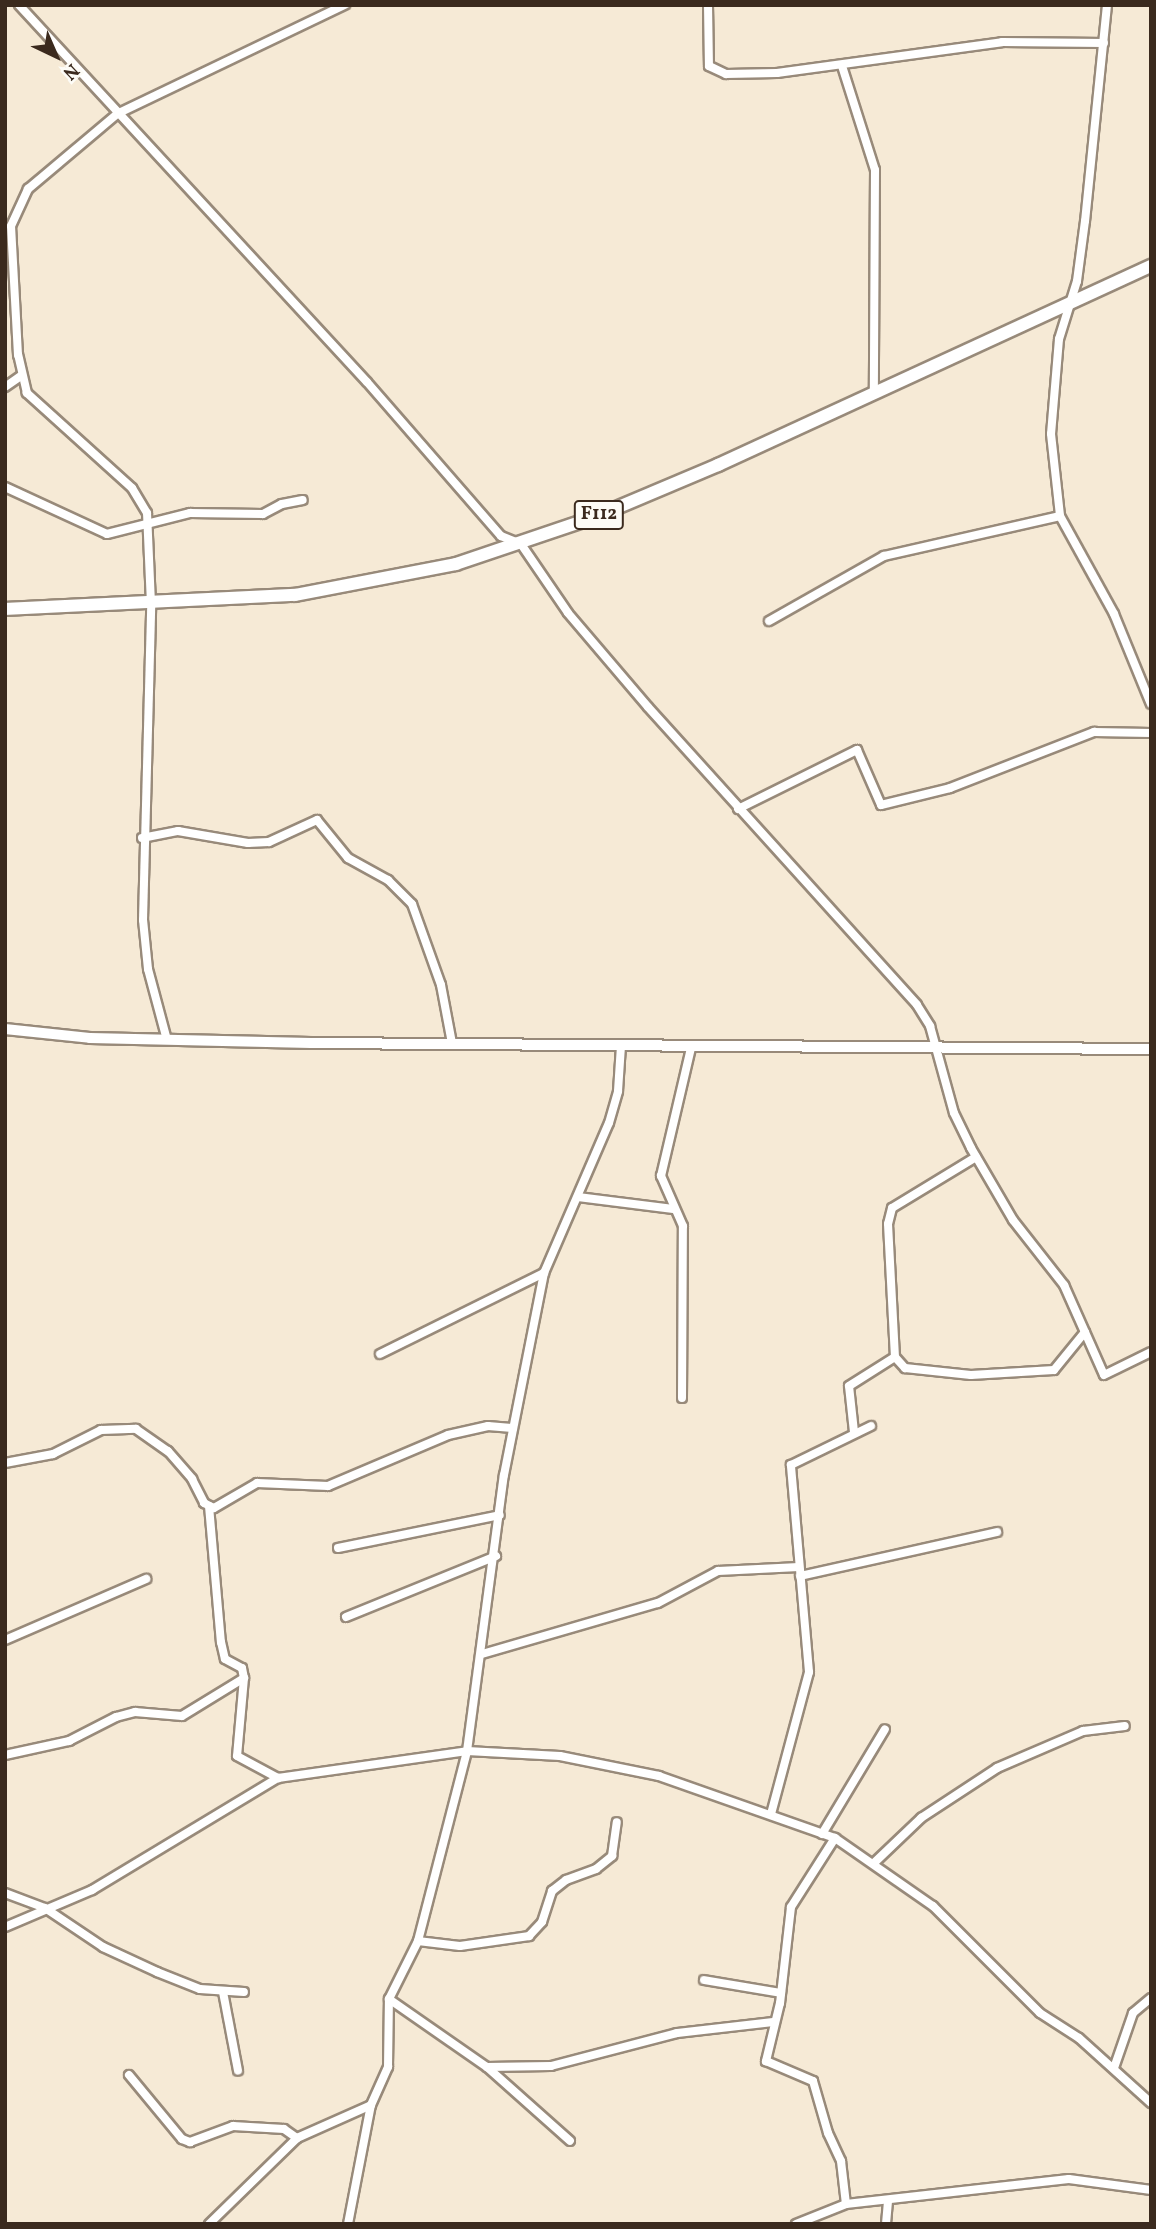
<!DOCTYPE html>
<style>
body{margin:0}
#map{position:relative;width:1156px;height:2229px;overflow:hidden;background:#f6ead6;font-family:Vollkorn,serif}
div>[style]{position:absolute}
.roads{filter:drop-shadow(2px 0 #988a7a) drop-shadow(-2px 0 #988a7a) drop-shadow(0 2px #988a7a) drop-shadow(0 -2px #988a7a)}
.street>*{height:8px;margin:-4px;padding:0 4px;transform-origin:4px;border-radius:4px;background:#fff}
.secondary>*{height:10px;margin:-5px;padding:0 5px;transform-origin:5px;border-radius:5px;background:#fff}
.primary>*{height:12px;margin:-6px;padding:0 6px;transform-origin:6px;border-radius:6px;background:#fff}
span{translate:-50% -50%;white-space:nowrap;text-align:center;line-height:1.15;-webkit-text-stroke:7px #fdfcf7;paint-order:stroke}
.shield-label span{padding:2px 5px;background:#fdfcf7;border:2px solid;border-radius:5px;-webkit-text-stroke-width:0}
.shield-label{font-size:19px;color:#3b2a1e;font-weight:700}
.frame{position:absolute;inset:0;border:7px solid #3b2a1e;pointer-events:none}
.north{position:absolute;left:21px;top:21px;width:70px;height:70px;-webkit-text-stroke:5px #fdfcf7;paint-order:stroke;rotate:136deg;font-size:19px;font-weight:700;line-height:28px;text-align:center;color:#3b2a1e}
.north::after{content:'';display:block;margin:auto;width:24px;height:32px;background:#3b2a1e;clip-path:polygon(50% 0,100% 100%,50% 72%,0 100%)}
</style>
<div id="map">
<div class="roads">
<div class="street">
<div style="left:19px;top:5px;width:513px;rotate:47.29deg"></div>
<div style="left:367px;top:382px;width:204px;rotate:49deg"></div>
<div style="left:501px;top:536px;width:22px;rotate:22deg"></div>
<div style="left:521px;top:544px;width:83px;rotate:55.7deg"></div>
<div style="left:568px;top:613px;width:123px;rotate:49.6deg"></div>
<div style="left:648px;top:707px;width:401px;rotate:47.9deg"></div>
<div style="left:917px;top:1005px;width:25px;rotate:58deg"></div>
<div style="left:930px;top:1026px;width:90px;rotate:74.6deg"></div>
<div style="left:954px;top:1113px;width:39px;rotate:64deg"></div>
<div style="left:971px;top:1148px;width:83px;rotate:59.7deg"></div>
<div style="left:1013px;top:1220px;width:83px;rotate:51.9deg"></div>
<div style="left:1064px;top:1285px;width:98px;rotate:66deg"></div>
<div style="left:1104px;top:1375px;width:52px;rotate:-26.1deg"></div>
<div style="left:708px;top:5px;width:61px;rotate:89.1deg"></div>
<div style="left:709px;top:66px;width:19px;rotate:25deg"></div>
<div style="left:726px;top:74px;width:51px;rotate:-1.1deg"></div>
<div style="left:777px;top:73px;width:227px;rotate:-7.8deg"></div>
<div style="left:1002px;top:42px;width:102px;rotate:0.6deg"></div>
<div style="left:1107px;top:5px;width:217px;rotate:95.8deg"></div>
<div style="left:1085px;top:221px;width:61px;rotate:97.6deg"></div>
<div style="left:1077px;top:281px;width:61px;rotate:107.2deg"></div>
<div style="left:1059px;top:339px;width:95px;rotate:94.8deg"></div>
<div style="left:1051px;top:434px;width:82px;rotate:83.7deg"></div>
<div style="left:1060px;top:516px;width:112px;rotate:61.1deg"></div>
<div style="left:1114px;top:614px;width:97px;rotate:67.7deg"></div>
<div style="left:842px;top:66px;width:109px;rotate:72.4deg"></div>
<div style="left:875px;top:170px;width:224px;rotate:90.3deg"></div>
<div style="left:5px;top:387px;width:19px;rotate:-35deg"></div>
<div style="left:5px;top:487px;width:112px;rotate:24.7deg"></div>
<div style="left:107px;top:534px;width:86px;rotate:-14.2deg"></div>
<div style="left:190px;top:513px;width:73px;rotate:0.8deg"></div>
<div style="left:263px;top:514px;width:21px;rotate:-28deg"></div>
<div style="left:282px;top:504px;width:21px;rotate:-11deg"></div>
<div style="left:769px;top:621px;width:132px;rotate:-29.5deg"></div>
<div style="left:884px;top:556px;width:180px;rotate:-12.8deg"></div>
<div style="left:738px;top:809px;width:133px;rotate:-26.4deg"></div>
<div style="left:857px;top:750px;width:60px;rotate:66.4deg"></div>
<div style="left:881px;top:805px;width:71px;rotate:-13.8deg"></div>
<div style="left:950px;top:788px;width:155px;rotate:-21.3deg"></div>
<div style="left:1094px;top:732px;width:57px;rotate:1deg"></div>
<div style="left:142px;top:838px;width:37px;rotate:-11deg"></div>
<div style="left:178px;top:831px;width:71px;rotate:9.7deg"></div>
<div style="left:248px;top:843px;width:21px;rotate:-3deg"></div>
<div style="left:269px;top:842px;width:53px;rotate:-24.6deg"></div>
<div style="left:317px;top:820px;width:49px;rotate:50.8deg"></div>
<div style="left:348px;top:858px;width:46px;rotate:28.8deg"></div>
<div style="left:388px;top:880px;width:34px;rotate:45deg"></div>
<div style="left:412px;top:904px;width:86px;rotate:70.3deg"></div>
<div style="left:441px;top:985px;width:59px;rotate:79.3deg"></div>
<div style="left:167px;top:1040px;width:73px;rotate:-105deg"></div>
<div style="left:148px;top:969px;width:49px;rotate:-95.8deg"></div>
<div style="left:143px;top:920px;width:316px;rotate:-88.5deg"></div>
<div style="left:151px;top:604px;width:91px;rotate:-92.5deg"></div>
<div style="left:147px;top:513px;width:29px;rotate:-121deg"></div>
<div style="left:132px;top:488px;width:142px;rotate:-137.9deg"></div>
<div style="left:27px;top:393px;width:39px;rotate:-103deg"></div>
<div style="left:18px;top:355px;width:129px;rotate:-93.1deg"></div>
<div style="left:11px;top:226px;width:41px;rotate:-65.3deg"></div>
<div style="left:28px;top:189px;width:116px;rotate:-40.1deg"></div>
<div style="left:117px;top:114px;width:253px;rotate:-25.6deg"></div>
<div style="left:976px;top:1157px;width:98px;rotate:148.7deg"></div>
<div style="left:892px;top:1208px;width:16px;rotate:104deg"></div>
<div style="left:888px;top:1224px;width:133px;rotate:87deg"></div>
<div style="left:895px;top:1357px;width:15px;rotate:48deg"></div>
<div style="left:905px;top:1368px;width:66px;rotate:6.1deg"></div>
<div style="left:971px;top:1375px;width:83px;rotate:-3.4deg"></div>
<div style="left:1054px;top:1370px;width:49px;rotate:-50.8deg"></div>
<div style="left:578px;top:1197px;width:96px;rotate:7.2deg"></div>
<div style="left:380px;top:1354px;width:183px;rotate:-26.3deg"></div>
<div style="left:682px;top:1398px;width:172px;rotate:-89.7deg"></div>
<div style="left:683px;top:1226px;width:55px;rotate:-113.7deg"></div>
<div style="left:661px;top:1176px;width:131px;rotate:-76.8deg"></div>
<div style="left:854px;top:1432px;width:46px;rotate:-96.2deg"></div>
<div style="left:849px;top:1386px;width:54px;rotate:-32.2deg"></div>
<div style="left:5px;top:1463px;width:49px;rotate:-10.6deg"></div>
<div style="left:53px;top:1454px;width:54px;rotate:-26.6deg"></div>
<div style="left:101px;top:1430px;width:35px;rotate:-2deg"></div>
<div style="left:136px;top:1429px;width:39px;rotate:35deg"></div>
<div style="left:168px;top:1451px;width:37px;rotate:49deg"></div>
<div style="left:192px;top:1479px;width:27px;rotate:63deg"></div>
<div style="left:204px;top:1503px;width:11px;rotate:27deg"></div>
<div style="left:214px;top:1508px;width:50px;rotate:-30.2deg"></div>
<div style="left:257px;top:1483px;width:71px;rotate:2.4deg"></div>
<div style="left:328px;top:1486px;width:130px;rotate:-23deg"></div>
<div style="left:448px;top:1435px;width:41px;rotate:-12.7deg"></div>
<div style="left:488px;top:1426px;width:25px;rotate:5deg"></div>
<div style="left:209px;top:1506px;width:137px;rotate:85deg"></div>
<div style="left:221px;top:1642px;width:17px;rotate:77deg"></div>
<div style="left:225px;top:1659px;width:19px;rotate:28deg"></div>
<div style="left:242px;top:1668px;width:10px;rotate:79deg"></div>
<div style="left:244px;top:1678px;width:78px;rotate:95.1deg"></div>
<div style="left:237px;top:1756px;width:47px;rotate:28.2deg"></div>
<div style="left:338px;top:1548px;width:165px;rotate:-11.5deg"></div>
<div style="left:800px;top:1576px;width:202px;rotate:-12.6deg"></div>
<div style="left:346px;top:1617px;width:162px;rotate:-22.1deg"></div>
<div style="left:5px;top:1640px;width:154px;rotate:-23.4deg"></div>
<div style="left:482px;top:1654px;width:183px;rotate:-16.2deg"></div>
<div style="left:658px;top:1603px;width:68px;rotate:-28.1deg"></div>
<div style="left:718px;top:1571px;width:81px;rotate:-2.8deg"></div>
<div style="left:5px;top:1755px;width:66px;rotate:-12.3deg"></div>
<div style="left:69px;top:1741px;width:53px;rotate:-27.1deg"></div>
<div style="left:116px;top:1717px;width:20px;rotate:-15deg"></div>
<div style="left:135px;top:1712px;width:47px;rotate:4.9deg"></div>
<div style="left:182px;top:1716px;width:73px;rotate:-31.5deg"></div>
<div style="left:771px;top:1814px;width:147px;rotate:-75deg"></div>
<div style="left:809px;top:1672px;width:208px;rotate:-95deg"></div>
<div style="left:791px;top:1465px;width:89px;rotate:-26deg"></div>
<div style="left:822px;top:1834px;width:122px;rotate:-59deg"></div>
<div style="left:835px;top:1838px;width:82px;rotate:122.5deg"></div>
<div style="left:791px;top:1907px;width:97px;rotate:96.5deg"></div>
<div style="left:780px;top:2003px;width:60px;rotate:103.6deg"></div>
<div style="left:766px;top:2061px;width:51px;rotate:23.1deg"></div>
<div style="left:813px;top:2081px;width:54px;rotate:73.9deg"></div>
<div style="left:828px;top:2133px;width:31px;rotate:65deg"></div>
<div style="left:841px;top:2161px;width:43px;rotate:83.4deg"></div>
<div style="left:875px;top:1862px;width:64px;rotate:-43.7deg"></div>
<div style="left:921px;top:1818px;width:91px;rotate:-33.3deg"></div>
<div style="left:997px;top:1768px;width:94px;rotate:-23.3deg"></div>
<div style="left:1083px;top:1731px;width:42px;rotate:-6.8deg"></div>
<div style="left:5px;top:1893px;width:43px;rotate:20.6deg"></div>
<div style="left:45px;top:1908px;width:70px;rotate:33.9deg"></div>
<div style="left:103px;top:1947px;width:60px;rotate:24.8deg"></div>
<div style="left:157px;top:1972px;width:46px;rotate:21.6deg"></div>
<div style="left:200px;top:1989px;width:44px;rotate:3.9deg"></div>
<div style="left:5px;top:1927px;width:95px;rotate:-23deg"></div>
<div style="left:92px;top:1890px;width:217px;rotate:-31.1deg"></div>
<div style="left:278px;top:1778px;width:191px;rotate:-8.1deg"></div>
<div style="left:467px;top:1751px;width:93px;rotate:3.1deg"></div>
<div style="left:560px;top:1756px;width:101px;rotate:11.4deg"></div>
<div style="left:659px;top:1776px;width:187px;rotate:19.4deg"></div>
<div style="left:835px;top:1838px;width:119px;rotate:34.8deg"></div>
<div style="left:933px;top:1906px;width:151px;rotate:45deg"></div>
<div style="left:1040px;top:2013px;width:46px;rotate:32.7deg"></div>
<div style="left:1079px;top:2038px;width:97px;rotate:42.1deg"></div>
<div style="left:418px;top:1941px;width:42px;rotate:6.8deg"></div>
<div style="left:460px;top:1946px;width:70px;rotate:-8.2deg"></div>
<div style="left:529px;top:1936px;width:19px;rotate:-47deg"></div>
<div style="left:542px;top:1922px;width:33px;rotate:-72deg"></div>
<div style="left:552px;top:1891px;width:18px;rotate:-38deg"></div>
<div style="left:566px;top:1880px;width:32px;rotate:-20deg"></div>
<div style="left:596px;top:1869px;width:21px;rotate:-39deg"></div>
<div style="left:612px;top:1856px;width:34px;rotate:-82deg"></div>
<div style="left:704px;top:1980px;width:78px;rotate:9.6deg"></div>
<div style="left:223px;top:1992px;width:80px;rotate:79.2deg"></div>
<div style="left:389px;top:1999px;width:119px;rotate:34.8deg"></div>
<div style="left:487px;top:2067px;width:111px;rotate:41.7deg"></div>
<div style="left:487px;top:2067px;width:64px;rotate:-0.9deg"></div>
<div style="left:551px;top:2066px;width:130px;rotate:-14.7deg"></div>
<div style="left:677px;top:2033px;width:97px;rotate:-6.5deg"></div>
<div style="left:1114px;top:2068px;width:58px;rotate:-70.9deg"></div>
<div style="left:1133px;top:2013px;width:23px;rotate:-40deg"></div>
<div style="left:129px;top:2075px;width:83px;rotate:50.4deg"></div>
<div style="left:182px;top:2139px;width:9px;rotate:21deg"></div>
<div style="left:190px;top:2142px;width:46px;rotate:-20.4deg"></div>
<div style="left:233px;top:2126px;width:51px;rotate:3.4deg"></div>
<div style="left:284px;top:2129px;width:16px;rotate:35deg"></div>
<div style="left:209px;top:2224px;width:123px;rotate:-44.3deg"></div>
<div style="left:297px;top:2138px;width:81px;rotate:-24deg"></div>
<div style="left:348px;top:2224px;width:121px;rotate:-79.1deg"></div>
<div style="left:371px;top:2105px;width:42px;rotate:-65.9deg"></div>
<div style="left:388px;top:2067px;width:68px;rotate:-89.2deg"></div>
<div style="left:389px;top:1999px;width:65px;rotate:-63.4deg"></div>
<div style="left:418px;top:1941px;width:196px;rotate:-75.5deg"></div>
<div style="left:467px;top:1751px;width:278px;rotate:-82.4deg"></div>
<div style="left:504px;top:1475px;width:206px;rotate:-78.8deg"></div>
<div style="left:544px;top:1273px;width:163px;rotate:-66.6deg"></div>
<div style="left:609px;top:1123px;width:33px;rotate:-74deg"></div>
<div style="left:618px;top:1091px;width:45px;rotate:-86.2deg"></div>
<div style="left:796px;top:2224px;width:54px;rotate:-21.8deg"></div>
<div style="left:846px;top:2204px;width:224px;rotate:-6.4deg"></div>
<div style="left:1069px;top:2179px;width:83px;rotate:7.6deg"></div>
<div style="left:886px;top:2224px;width:23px;rotate:-85deg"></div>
</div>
<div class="secondary">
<div style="left:5px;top:1029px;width:85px;rotate:6deg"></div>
<div style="left:90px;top:1038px;width:221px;rotate:1.3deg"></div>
<div style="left:311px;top:1043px;width:840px;rotate:0.41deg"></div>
</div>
<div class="primary">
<div style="left:5px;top:609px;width:290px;rotate:-2.8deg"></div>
<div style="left:295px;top:595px;width:164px;rotate:-10.9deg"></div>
<div style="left:456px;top:564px;width:147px;rotate:-18.7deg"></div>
<div style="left:595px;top:517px;width:134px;rotate:-22.9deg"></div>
<div style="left:718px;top:465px;width:477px;rotate:-24.7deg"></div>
</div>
</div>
<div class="shield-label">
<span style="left:599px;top:515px">F112</span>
</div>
<div class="frame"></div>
<div class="north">N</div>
</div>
